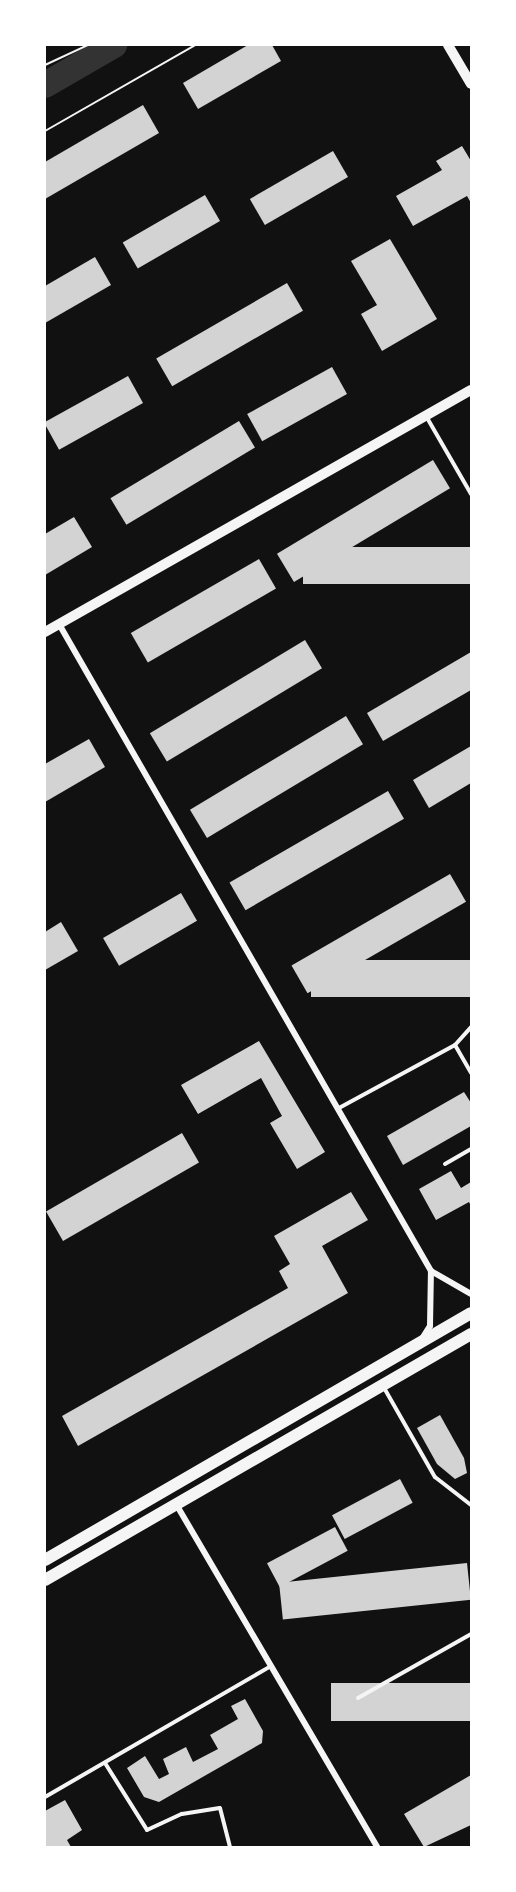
<!DOCTYPE html>
<style>
body{margin:0}
#map{position:relative;width:516px;height:1892px;overflow:hidden;background:#111;font-family:Overpass,sans-serif}
div>[style]{position:absolute}
.river>*{height:26px;margin:-13px;padding:0 13px;transform-origin:13px;border-radius:13px;background:#333}
.building>*{inset:0;background:#d3d3d3;transform-origin:0 0}
.path>*{height:2px;margin:-1px;padding:0 1px;transform-origin:1px;border-radius:1px;background:#f5f5f5}
.service>*{height:4px;margin:-2px;padding:0 2px;transform-origin:2px;border-radius:2px;background:#f5f5f5}
.minor>*{height:6px;margin:-3px;padding:0 3px;transform-origin:3px;border-radius:3px;background:#f5f5f5}
.tertiary>*{height:10px;margin:-5px;padding:0 5px;transform-origin:5px;border-radius:5px;background:#f5f5f5}
.primary>*{height:12px;margin:-6px;padding:0 6px;transform-origin:6px;border-radius:6px;background:#f5f5f5}
span{translate:-50% -50%;white-space:nowrap;text-align:center;line-height:1.15;-webkit-text-stroke:6px #fff;paint-order:stroke}
.frame{position:absolute;inset:0;border:46px solid #fff;pointer-events:none}
</style>
<div id="map">
<div class="river">
<div style="left:45px;top:85px;width:80px;rotate:-30.1deg"></div>
</div>
<div class="building">
<div style="clip-path:polygon(248px 45px,272px 45px,281px 61px,198px 109px,183px 83px)"></div>
<div style="clip-path:polygon(143px 105px,159px 133px,45px 199px,45px 162px)"></div>
<div style="clip-path:polygon(462px 146px,471px 161px,471px 203px,467px 196px,413px 226px,396px 196px,442px 170px,436px 161px)"></div>
<div style="left:333px;top:151px;width:30px;height:96px;rotate:60deg"></div>
<div style="left:205px;top:195px;width:30px;height:95px;rotate:60deg"></div>
<div style="clip-path:polygon(390px 239px,437px 319px,382px 351px,361px 314px,377px 305px,351px 261px)"></div>
<div style="clip-path:polygon(95px 257px,111px 285px,45px 323px,45px 286px)"></div>
<div style="left:287px;top:283px;width:32px;height:151px;rotate:60deg"></div>
<div style="left:332px;top:367px;width:31px;height:97px;rotate:61deg"></div>
<div style="left:128px;top:376px;width:31px;height:96px;rotate:61deg"></div>
<div style="left:239px;top:421px;width:31px;height:150px;rotate:59deg"></div>
<div style="left:433px;top:460px;width:33px;height:182px;rotate:59deg"></div>
<div style="clip-path:polygon(74px 517px,92px 547px,45px 575px,45px 534px)"></div>
<div style="left:471px;top:547px;width:37px;height:168px;rotate:90deg"></div>
<div style="left:259px;top:559px;width:34px;height:148px;rotate:60deg"></div>
<div style="left:305px;top:640px;width:33px;height:181px;rotate:59deg"></div>
<div style="clip-path:polygon(471px 652px,471px 690px,383px 741px,367px 713px)"></div>
<div style="left:346px;top:716px;width:33px;height:182px;rotate:59deg"></div>
<div style="clip-path:polygon(89px 739px,105px 767px,45px 802px,45px 764px)"></div>
<div style="clip-path:polygon(471px 746px,471px 783px,429px 808px,413px 780px)"></div>
<div style="left:388px;top:791px;width:32px;height:183px;rotate:60deg"></div>
<div style="left:450px;top:874px;width:32px;height:183px;rotate:60deg"></div>
<div style="left:181px;top:893px;width:32px;height:90px;rotate:60deg"></div>
<div style="clip-path:polygon(61px 922px,78px 951px,45px 970px,45px 932px)"></div>
<div style="left:471px;top:960px;width:37px;height:160px;rotate:90deg"></div>
<div style="clip-path:polygon(259px 1041px,325px 1152px,297px 1169px,270px 1123px,282px 1116px,261px 1078px,198px 1114px,181px 1085px)"></div>
<div style="clip-path:polygon(464px 1092px,471px 1103px,471px 1126px,403px 1165px,387px 1136px)"></div>
<div style="left:182px;top:1133px;width:34px;height:157px;rotate:60deg"></div>
<div style="clip-path:polygon(451px 1171px,461px 1188px,471px 1182px,471px 1206px,469px 1202px,436px 1220px,419px 1189px)"></div>
<div style="clip-path:polygon(351px 1192px,368px 1220px,322px 1246px,348px 1293px,78px 1446px,62px 1416px,288px 1288px,279px 1271px,290px 1264px,274px 1236px)"></div>
<div style="clip-path:polygon(440px 1415px,464px 1458px,467px 1473px,455px 1479px,437px 1464px,417px 1428px)"></div>
<div style="left:400px;top:1479px;width:27px;height:77px;rotate:62deg"></div>
<div style="left:335px;top:1527px;width:27px;height:77px;rotate:62deg"></div>
<div style="left:467px;top:1563px;width:37px;height:189px;rotate:84deg"></div>
<div style="left:471px;top:1683px;width:38px;height:140px;rotate:90deg"></div>
<div style="clip-path:polygon(245px 1699px,263px 1731px,262px 1743px,159px 1802px,144px 1797px,127px 1768px,145px 1756px,159px 1779px,169px 1774px,163px 1759px,186px 1747px,193px 1762px,218px 1749px,210px 1735px,238px 1719px,231px 1706px)"></div>
<div style="clip-path:polygon(471px 1775px,471px 1825px,424px 1847px,404px 1814px)"></div>
<div style="clip-path:polygon(65px 1800px,82px 1830px,67px 1840px,71px 1847px,45px 1847px,45px 1811px)"></div>
</div>
<div class="path">
<div style="left:45px;top:65px;width:47px;rotate:-24.9deg"></div>
<div style="left:45px;top:131px;width:173px;rotate:-29.8deg"></div>
</div>
<div class="service">
<div style="left:426px;top:416px;width:90px;rotate:60deg"></div>
<div style="left:455px;top:1045px;width:32px;rotate:60deg"></div>
<div style="left:339px;top:1108px;width:132px;rotate:-28.5deg"></div>
<div style="left:455px;top:1045px;width:24px;rotate:-48deg"></div>
<div style="left:445px;top:1164px;width:30px;rotate:-30deg"></div>
<div style="left:383px;top:1386px;width:105px;rotate:60.3deg"></div>
<div style="left:435px;top:1477px;width:46px;rotate:37.9deg"></div>
<div style="left:358px;top:1698px;width:130px;rotate:-29.5deg"></div>
<div style="left:105px;top:1763px;width:79px;rotate:57.9deg"></div>
<div style="left:147px;top:1830px;width:38px;rotate:-25deg"></div>
<div style="left:182px;top:1814px;width:38px;rotate:-9deg"></div>
<div style="left:220px;top:1808px;width:40px;rotate:75.6deg"></div>
<div style="left:45px;top:1797px;width:261px;rotate:-30.1deg"></div>
</div>
<div class="minor">
<div style="left:59px;top:624px;width:746px;rotate:60.1deg"></div>
<div style="left:431px;top:1271px;width:46px;rotate:29.9deg"></div>
<div style="left:423px;top:1337px;width:13px;rotate:-58deg"></div>
<div style="left:430px;top:1326px;width:55px;rotate:-89deg"></div>
<div style="left:176px;top:1504px;width:398px;rotate:59.6deg"></div>
</div>
<div class="tertiary">
<div style="left:448px;top:45px;width:45px;rotate:59.5deg"></div>
<div style="left:45px;top:632px;width:490px;rotate:-29.6deg"></div>
</div>
<div class="primary">
<div style="left:45px;top:1560px;width:492px;rotate:-30.1deg"></div>
<div style="left:45px;top:1580px;width:492px;rotate:-30deg"></div>
</div>
<div class="frame"></div>
</div>
